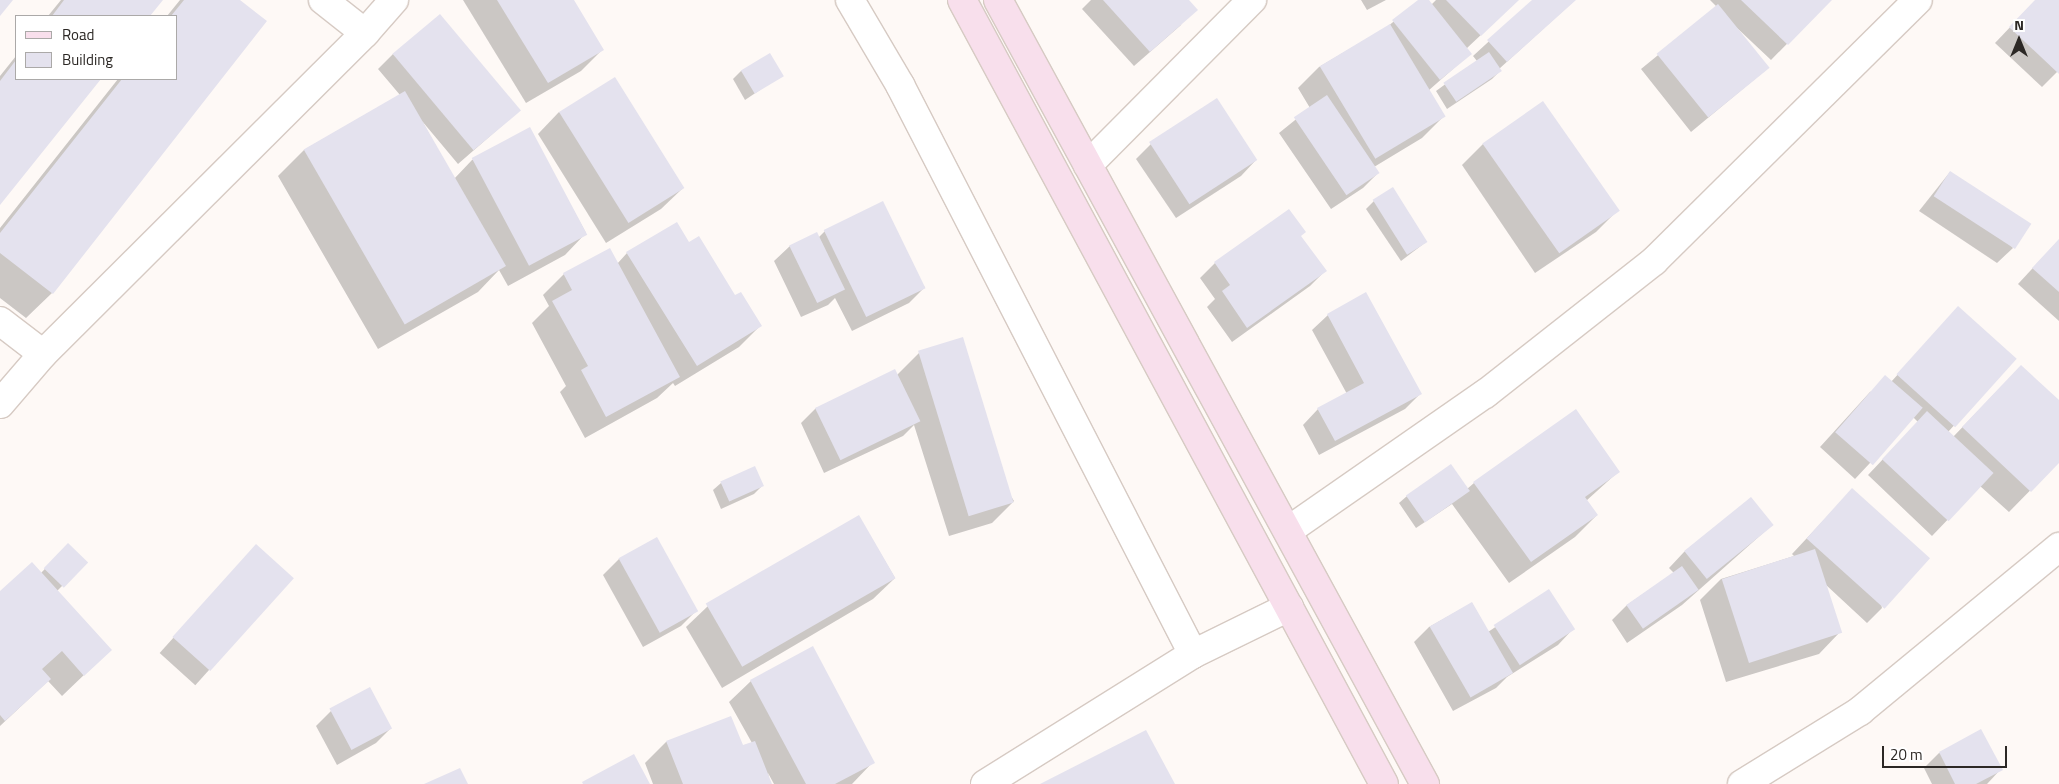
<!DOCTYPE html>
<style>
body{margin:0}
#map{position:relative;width:2059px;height:784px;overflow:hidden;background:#fef9f6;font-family:"Titillium Web",sans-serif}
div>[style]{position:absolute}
.shadow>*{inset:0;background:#0003;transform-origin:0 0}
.building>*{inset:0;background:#e4e2ee;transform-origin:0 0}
.roads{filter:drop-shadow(1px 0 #d6cac3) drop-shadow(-1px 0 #d6cac3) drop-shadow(0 1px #d6cac3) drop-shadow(0 -1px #d6cac3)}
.minor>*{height:28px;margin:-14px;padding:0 14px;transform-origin:14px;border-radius:14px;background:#fff}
.primary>*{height:28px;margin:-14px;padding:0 14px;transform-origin:14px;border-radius:14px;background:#f8dfec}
span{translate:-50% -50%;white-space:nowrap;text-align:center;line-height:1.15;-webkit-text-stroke:4.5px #fff;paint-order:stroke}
.legend{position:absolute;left:15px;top:15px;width:162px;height:65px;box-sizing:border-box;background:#fff;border:1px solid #aba9a8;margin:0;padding:6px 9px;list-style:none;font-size:15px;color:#2c2825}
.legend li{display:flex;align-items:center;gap:10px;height:25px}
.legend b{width:25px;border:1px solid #aba9a8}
.north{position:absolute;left:1994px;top:15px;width:50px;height:50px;-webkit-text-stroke:4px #fff;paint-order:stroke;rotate:0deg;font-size:14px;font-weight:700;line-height:20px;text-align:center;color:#2c2825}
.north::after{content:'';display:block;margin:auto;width:18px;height:22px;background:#2c2825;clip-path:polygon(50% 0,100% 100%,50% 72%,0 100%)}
.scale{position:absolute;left:1882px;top:746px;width:125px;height:22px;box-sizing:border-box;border:2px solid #2c2825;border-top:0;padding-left:6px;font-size:15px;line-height:18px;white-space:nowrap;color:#2c2825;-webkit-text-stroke:4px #fff;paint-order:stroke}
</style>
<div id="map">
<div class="shadow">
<div style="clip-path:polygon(61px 0,162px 0,149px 16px,48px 16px)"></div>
<div style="clip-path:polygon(180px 0,238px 0,52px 293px,26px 318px,0 298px,0 228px,118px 79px,176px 79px,176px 16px,167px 16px)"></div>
<div style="clip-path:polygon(463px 0,572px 0,602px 50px,581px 71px,526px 103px)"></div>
<div style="clip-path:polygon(1091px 0,1187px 0,1181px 25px,1134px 66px,1082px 9px)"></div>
<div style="clip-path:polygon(1361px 0,1386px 0,1367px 10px)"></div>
<div style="clip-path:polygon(1420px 0,1427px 0,1431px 5px,1436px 0,1518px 0,1466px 49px,1470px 54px,1428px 91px,1443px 117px,1422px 138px,1374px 167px,1378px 173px,1363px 188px,1331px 209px,1279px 133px,1310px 108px,1298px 88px,1319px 67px,1387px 27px)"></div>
<div style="clip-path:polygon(1534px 0,1575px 0,1499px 69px,1500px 71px,1492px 79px,1447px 109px,1436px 91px,1477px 61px,1473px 56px)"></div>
<div style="clip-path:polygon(1710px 0,1830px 0,1771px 60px,1736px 27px,1768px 68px,1691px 132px,1641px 69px,1717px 7px)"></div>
<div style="clip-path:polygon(2036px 0,2059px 0,2059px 70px,2042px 87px,1995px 43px)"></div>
<div style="clip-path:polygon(393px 54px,519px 111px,458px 164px,422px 121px,454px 179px,472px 160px,529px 129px,586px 233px,565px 255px,508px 286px,499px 270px,478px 292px,378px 349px,278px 176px,304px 150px,400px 95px,378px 69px)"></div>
<div style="clip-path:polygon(16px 56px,16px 79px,99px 79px,0 203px,0 76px)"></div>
<div style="clip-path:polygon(741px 71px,782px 75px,745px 100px,733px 79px)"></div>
<div style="clip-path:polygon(559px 112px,683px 188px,661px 209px,606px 243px,538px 134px)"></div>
<div style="clip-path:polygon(1151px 144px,1256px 160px,1241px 176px,1176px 218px,1136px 159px)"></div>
<div style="clip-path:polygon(1483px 144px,1617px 211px,1596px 232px,1535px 273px,1462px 165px)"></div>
<div style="clip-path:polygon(1950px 172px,2013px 248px,1997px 263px,1919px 211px)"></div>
<div style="clip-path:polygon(1374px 201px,1426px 242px,1401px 261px,1366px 209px)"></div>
<div style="clip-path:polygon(825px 231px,925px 287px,909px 303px,852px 331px,835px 298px,828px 305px,801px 317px,774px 261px,790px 246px,818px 238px)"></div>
<div style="clip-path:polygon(1300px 236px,1325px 271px,1310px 286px,1232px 342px,1207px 307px,1215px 299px,1200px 278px,1215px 263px)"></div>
<div style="clip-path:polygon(2059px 240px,2059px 321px,2018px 284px)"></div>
<div style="clip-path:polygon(689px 244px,761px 325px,739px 347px,675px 386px,673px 383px,657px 398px,585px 438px,560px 392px,566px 386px,532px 323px,549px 306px,543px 295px,564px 274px,617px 264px,627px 253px)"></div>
<div style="clip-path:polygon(1958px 308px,2015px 359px,1948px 432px,1953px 437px,2000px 388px,2059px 402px,2059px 461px,2009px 512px,1980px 486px,1932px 536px,1868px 475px,1918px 422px,1913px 417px,1855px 479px,1820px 447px,1870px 392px,1891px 382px)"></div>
<div style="clip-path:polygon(1328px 315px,1420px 394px,1405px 409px,1319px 455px,1303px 425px,1318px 409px,1347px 394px,1312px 330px)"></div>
<div style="clip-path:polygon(919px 353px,1014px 501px,992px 523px,949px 536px,914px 425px,903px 436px,824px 473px,801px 423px,816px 408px,897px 375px)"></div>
<div style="clip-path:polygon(1618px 472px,1586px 501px,1597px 515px,1575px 537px,1509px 583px,1452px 504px,1416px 528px,1399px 503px,1407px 496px,1467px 489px,1474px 483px)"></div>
<div style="clip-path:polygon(721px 483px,762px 486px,754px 494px,721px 509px,713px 490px)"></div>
<div style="clip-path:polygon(1852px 490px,1882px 608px,1867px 623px,1825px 584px,1840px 632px,1819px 654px,1726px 682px,1700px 600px,1721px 579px,1794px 556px,1792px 554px)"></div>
<div style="clip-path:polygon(1750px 499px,1772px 525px,1682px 605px,1627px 643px,1612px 620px,1627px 605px,1674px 573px,1669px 568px,1684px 552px)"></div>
<div style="clip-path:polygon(859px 517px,895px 578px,873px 599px,722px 688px,686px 627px,708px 606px)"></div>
<div style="clip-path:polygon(656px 539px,696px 611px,681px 626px,643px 647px,603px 575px,619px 559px)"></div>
<div style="clip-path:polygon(68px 545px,86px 562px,57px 591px,110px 650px,62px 696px,48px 681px,0 726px,0 592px,41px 573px)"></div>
<div style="left:256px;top:546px;width:48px;height:144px;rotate:42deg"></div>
<div style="clip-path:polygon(1549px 591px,1573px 629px,1558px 645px,1507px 677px,1496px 688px,1453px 711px,1414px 642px,1429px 627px,1472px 603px,1488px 632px)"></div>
<div style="clip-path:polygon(751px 681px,873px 762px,852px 784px,774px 784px,768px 773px,770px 784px,653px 784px,645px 763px,666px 742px,742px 746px,752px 743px,729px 702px)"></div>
<div style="clip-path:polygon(331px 711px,391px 728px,376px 743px,337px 765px,316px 726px)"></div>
<div style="clip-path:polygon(1939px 753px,2001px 769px,1987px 784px,1932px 784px,1924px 768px)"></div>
</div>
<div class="building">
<div style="clip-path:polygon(0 0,13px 0,0 16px)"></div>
<div style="clip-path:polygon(64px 0,163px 0,150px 16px,52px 16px)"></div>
<div style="clip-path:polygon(184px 0,240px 0,267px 21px,53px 294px,0 253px,0 233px,122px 79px,176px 79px,176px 16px,171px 16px)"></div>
<div style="clip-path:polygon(497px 0,574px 0,604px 50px,548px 83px)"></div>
<div style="clip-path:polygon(1103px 0,1189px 0,1198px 10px,1150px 52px)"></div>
<div style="clip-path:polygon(1418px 0,1429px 0,1472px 54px,1440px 80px,1392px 20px)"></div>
<div style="clip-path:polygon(1446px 0,1519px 0,1481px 36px)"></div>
<div style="clip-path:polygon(1532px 0,1576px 0,1507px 62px,1487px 40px)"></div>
<div style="clip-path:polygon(1741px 0,1832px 0,1788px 45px)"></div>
<div style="clip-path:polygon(2035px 0,2059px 0,2059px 74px,2009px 27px)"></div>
<div style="left:1718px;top:4px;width:82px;height:79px;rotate:51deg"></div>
<div style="left:440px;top:14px;width:126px;height:62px;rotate:50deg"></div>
<div style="left:1390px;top:24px;width:108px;height:82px;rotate:59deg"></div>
<div style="left:1489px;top:52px;width:23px;height:55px;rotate:56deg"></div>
<div style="left:770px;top:53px;width:27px;height:34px;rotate:59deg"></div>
<div style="clip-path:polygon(16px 60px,16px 79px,101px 79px,0 205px,0 81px)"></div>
<div style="left:615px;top:77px;width:131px;height:66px;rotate:58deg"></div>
<div style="left:405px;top:91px;width:202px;height:117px;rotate:60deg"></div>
<div style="left:1327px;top:95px;width:94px;height:40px;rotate:56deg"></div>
<div style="left:1217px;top:98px;width:74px;height:81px;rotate:57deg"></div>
<div style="left:1543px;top:101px;width:134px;height:74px;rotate:55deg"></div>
<div style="left:530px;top:127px;width:122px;height:66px;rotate:62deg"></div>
<div style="left:1950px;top:171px;width:97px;height:30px;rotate:33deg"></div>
<div style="left:1393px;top:187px;width:65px;height:24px;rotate:58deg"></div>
<div style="left:883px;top:201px;width:97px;height:66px;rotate:64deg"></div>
<div style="clip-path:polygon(1289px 209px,1306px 232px,1301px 236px,1327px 271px,1247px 328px,1222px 291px,1230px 285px,1214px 262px)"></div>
<div style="clip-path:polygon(677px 222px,689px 242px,699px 236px,735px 295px,741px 292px,762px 326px,697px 366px,626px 252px)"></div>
<div style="left:817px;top:232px;width:64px;height:31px;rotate:64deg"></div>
<div style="clip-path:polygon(2059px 239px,2059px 292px,2032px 268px)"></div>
<div style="clip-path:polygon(610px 248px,680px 377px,606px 417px,581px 370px,588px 366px,552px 301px,572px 290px,563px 273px)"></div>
<div style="clip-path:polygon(1366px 292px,1422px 394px,1335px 441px,1317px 408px,1364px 383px,1327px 314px)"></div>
<div style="left:1958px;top:306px;width:79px;height:92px;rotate:42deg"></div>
<div style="left:963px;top:337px;width:173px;height:47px;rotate:73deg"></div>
<div style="clip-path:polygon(2021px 365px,2059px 400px,2059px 463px,2031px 492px,1962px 427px)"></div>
<div style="left:895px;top:369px;width:58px;height:89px;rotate:64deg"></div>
<div style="left:1885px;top:375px;width:50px;height:76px;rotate:41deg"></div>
<div style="clip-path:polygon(1576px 409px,1620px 472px,1585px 497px,1598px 515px,1531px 562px,1473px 482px)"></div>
<div style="left:1927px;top:411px;width:91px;height:66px;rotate:43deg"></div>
<div style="left:1451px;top:464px;width:33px;height:55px;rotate:55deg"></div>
<div style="left:755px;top:466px;width:22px;height:38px;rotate:66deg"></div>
<div style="left:1852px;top:488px;width:105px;height:68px;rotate:42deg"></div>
<div style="left:1751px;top:497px;width:36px;height:86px;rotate:51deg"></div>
<div style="left:859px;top:515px;width:73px;height:177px;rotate:60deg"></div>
<div style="left:657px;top:537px;width:85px;height:44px;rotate:61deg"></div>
<div style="left:68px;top:543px;width:28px;height:35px;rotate:44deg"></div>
<div style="left:256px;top:544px;width:51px;height:125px;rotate:42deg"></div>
<div style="left:1815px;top:549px;width:88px;height:98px;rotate:72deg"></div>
<div style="clip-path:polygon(32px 562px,112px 650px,84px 676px,62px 651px,42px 669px,51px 679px,5px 721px,0 715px,0 591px)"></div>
<div style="left:1682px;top:566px;width:29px;height:68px;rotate:55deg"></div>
<div style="left:1549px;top:589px;width:48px;height:66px;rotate:57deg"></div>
<div style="left:1472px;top:602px;width:82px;height:49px;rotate:60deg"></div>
<div style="clip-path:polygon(813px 646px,875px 763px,835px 784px,806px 784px,750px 680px)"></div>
<div style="left:370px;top:687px;width:47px;height:46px;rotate:62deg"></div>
<div style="clip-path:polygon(731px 716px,743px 745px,755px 741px,772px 784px,683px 784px,666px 741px)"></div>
<div style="clip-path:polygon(1981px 729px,2003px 770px,1976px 784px,1955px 784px,1939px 752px)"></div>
<div style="clip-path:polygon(1146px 730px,1175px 784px,1040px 784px)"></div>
<div style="clip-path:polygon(634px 754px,650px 784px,583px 784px,582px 782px)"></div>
<div style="clip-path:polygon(460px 768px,468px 784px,424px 784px)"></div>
</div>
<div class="roads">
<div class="minor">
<div style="left:323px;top:0;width:53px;rotate:38.2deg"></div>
<div style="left:850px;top:0;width:99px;rotate:59.5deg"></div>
<div style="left:900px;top:85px;width:640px;rotate:62.75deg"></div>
<div style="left:1088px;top:165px;width:233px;rotate:-45.2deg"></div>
<div style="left:0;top:321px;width:54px;rotate:37.5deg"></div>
<div style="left:0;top:404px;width:66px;rotate:-49.3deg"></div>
<div style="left:43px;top:354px;width:455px;rotate:-44.9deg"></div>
<div style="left:365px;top:33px;width:44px;rotate:-48.7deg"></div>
<div style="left:1289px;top:530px;width:239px;rotate:-34.8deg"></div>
<div style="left:1485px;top:394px;width:215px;rotate:-38.2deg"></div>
<div style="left:1654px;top:261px;width:371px;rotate:-44.7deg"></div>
<div style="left:985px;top:784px;width:245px;rotate:-32deg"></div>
<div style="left:1193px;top:654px;width:107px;rotate:-26.1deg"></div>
<div style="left:1742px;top:784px;width:139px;rotate:-31.7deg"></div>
<div style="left:1860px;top:711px;width:258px;rotate:-39.5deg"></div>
</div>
<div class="primary">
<div style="left:962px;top:0;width:890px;rotate:61.71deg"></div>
<div style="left:998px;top:0;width:893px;rotate:61.43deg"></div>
</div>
</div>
<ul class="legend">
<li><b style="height:6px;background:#f8dfec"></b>Road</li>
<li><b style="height:14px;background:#e4e2ee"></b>Building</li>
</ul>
<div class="north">N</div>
<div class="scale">20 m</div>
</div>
